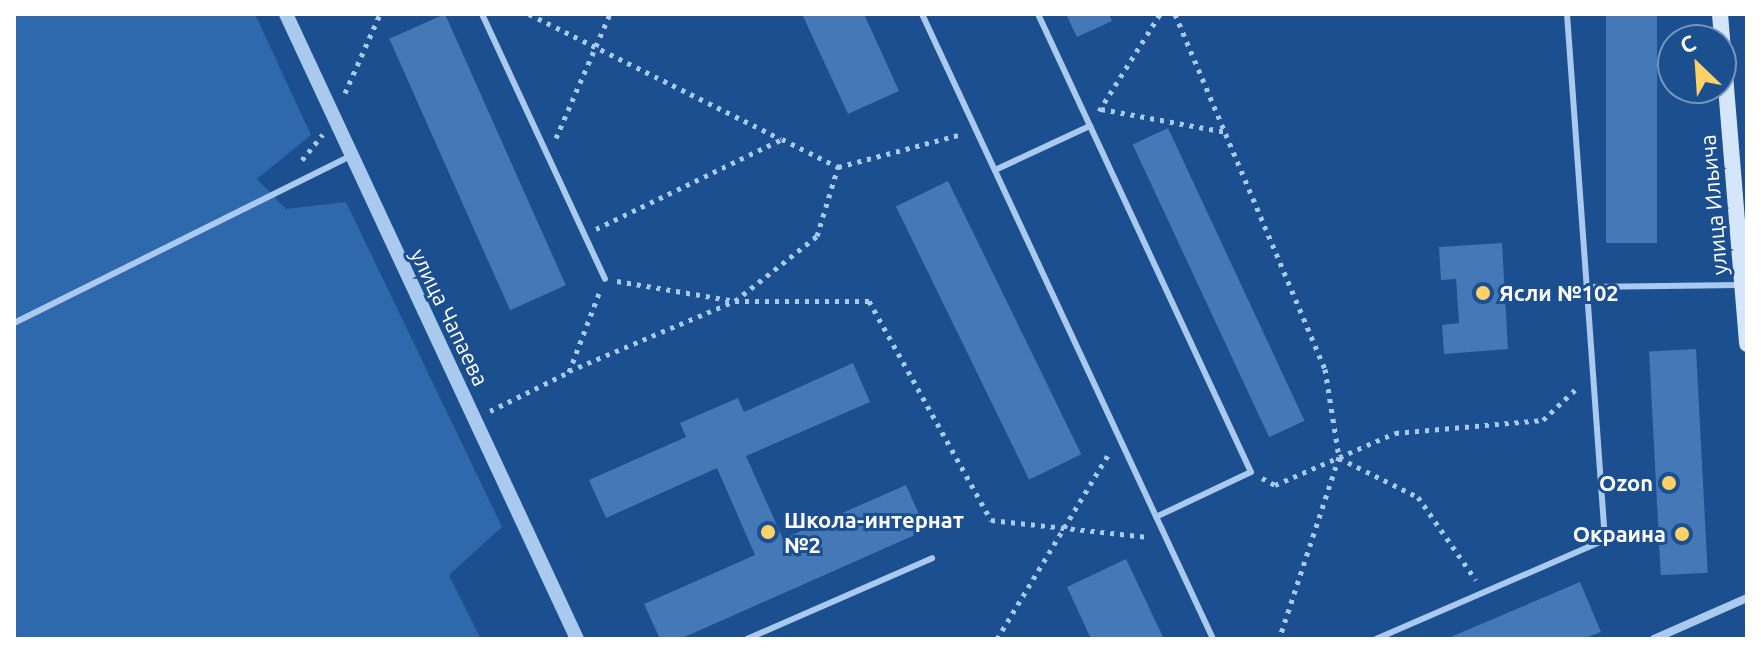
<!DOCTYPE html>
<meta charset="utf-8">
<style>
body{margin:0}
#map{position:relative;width:1761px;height:653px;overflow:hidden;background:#1b4f8f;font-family:Ubuntu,sans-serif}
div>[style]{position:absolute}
.green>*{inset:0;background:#2e69ad}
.building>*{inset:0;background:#4478b7;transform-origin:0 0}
.path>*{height:5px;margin-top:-2.5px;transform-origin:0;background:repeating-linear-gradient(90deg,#a9c9ee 0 4px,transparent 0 10px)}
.service>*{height:6px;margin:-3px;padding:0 3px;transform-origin:3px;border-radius:3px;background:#a9c9ee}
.minor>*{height:8px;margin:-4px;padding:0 4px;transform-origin:4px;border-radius:4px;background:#a9c9ee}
.tertiary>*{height:14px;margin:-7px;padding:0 7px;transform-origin:7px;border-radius:7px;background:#a9c9ee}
.secondary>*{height:16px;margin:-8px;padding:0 8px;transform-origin:8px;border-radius:8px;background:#d6e6fa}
.dots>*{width:22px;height:22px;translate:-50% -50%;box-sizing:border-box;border:4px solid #1b4f8f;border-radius:50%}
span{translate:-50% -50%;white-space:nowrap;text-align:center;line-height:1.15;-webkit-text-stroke:6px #1b4f8f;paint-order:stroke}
.street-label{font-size:22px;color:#fff}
.poi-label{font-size:22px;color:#fff;font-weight:700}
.left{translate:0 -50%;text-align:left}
.right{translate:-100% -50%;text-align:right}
.frame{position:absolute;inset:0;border:16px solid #fff;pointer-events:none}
.north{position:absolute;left:1657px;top:24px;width:80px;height:80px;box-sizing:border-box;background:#1b4f8f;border:2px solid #7695bc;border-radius:50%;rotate:335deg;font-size:22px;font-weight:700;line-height:32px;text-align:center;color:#fff}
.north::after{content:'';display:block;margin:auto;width:28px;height:36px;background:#ffd166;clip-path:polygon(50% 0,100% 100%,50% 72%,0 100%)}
</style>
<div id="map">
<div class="green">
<div style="clip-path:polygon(14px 14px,255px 14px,311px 135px,257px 179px,286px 209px,346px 202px,502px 527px,449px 575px,481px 639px,14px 639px)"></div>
</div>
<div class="building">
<div style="left:445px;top:14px;width:297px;height:61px;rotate:66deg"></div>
<div style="clip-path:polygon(802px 14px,864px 14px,899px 91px,848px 114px)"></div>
<div style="clip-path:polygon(1066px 14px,1109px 14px,1112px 21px,1077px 37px)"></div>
<div style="left:1606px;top:14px;width:51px;height:229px"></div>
<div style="left:1168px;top:128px;width:323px;height:39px;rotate:65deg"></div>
<div style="left:948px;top:181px;width:304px;height:58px;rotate:64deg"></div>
<div style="clip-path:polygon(1502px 243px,1508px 349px,1444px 354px,1442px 325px,1459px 323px,1456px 279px,1441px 280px,1439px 247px)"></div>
<div style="left:1696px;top:349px;width:224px;height:47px;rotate:87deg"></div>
<div style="clip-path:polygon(853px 363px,870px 402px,746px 456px,783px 539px,906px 485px,926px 530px,680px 639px,660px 639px,644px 604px,755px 555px,717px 468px,606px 518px,589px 480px,686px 437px,680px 423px,738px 398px,744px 412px)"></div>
<div style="clip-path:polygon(1126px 559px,1164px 639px,1091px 639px,1067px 587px)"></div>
<div style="clip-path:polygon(1580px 582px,1601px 632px,1583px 639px,1446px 639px)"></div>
</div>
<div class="path">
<div style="left:529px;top:14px;width:281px;rotate:26.4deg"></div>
<div style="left:1175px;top:14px;width:385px;rotate:67.1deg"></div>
<div style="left:1325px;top:369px;width:89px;rotate:81deg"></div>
<div style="left:1339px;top:457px;width:192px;rotate:108.2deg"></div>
<div style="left:345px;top:93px;width:86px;rotate:-66.1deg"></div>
<div style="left:1101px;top:109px;width:127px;rotate:10.4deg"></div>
<div style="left:1099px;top:111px;width:115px;rotate:-57.8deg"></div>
<div style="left:556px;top:138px;width:135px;rotate:-66.5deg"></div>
<div style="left:302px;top:160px;width:33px;rotate:-51deg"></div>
<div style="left:596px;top:229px;width:207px;rotate:-25.8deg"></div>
<div style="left:782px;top:139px;width:63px;rotate:26.6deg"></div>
<div style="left:838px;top:167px;width:128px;rotate:-14.9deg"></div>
<div style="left:617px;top:281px;width:120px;rotate:9.6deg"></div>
<div style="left:735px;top:301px;width:134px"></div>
<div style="left:869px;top:301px;width:251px;rotate:60.9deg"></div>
<div style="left:991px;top:520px;width:158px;rotate:6.2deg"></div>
<div style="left:569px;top:371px;width:180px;rotate:-22.9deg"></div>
<div style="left:735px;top:301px;width:105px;rotate:-38.4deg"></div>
<div style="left:817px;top:236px;width:72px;rotate:-73.1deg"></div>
<div style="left:490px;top:411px;width:88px;rotate:-26.3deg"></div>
<div style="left:569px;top:372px;width:87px;rotate:-69.1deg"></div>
<div style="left:1339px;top:458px;width:88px;rotate:26.3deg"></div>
<div style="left:1418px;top:497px;width:101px;rotate:55.1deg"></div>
<div style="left:1262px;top:478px;width:15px;rotate:28deg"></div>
<div style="left:1275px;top:485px;width:131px;rotate:-23.4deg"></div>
<div style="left:1395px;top:433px;width:149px;rotate:-5deg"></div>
<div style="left:1543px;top:420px;width:48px;rotate:-43.3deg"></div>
<div style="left:997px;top:639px;width:218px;rotate:-58.9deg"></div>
</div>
<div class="service">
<div style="left:482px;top:14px;width:292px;rotate:65.1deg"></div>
<div style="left:922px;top:14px;width:689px;rotate:65.03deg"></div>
<div style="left:1038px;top:14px;width:505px;rotate:65.06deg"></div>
<div style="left:1251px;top:472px;width:105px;rotate:154.7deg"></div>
<div style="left:995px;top:170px;width:105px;rotate:-24.9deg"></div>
<div style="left:1587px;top:287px;width:152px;rotate:-0.8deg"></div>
<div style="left:14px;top:323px;width:374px;rotate:-26.4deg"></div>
<div style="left:747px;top:639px;width:202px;rotate:-23.6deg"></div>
<div style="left:1376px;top:639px;width:249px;rotate:-23.4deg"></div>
<div style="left:1605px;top:540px;width:527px;rotate:-94.13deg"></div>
</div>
<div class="minor">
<div style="left:1654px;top:639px;width:102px;rotate:-23.8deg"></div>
</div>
<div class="tertiary">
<div style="left:286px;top:14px;width:689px;rotate:65.03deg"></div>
</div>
<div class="secondary">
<div style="left:1720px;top:14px;width:331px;rotate:85.3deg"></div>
</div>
<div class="dots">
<div style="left:1483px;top:293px;background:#ffd166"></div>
<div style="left:1669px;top:483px;background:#ffd166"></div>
<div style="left:768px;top:532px;background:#ffd166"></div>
<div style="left:1682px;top:534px;background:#ffd166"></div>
</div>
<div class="street-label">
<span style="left:1713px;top:205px;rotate:-95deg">улица Ильича</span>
<span style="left:450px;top:317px;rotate:64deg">улица Чапаева</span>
</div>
<div class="poi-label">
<span class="left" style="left:1499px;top:293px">Ясли №102</span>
<span class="right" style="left:1653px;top:483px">Ozon</span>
<span class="left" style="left:784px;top:532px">Школа-интернат<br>№2</span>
<span class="right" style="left:1666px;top:534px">Окраина</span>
</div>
<div class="frame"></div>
<div class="north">С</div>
</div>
